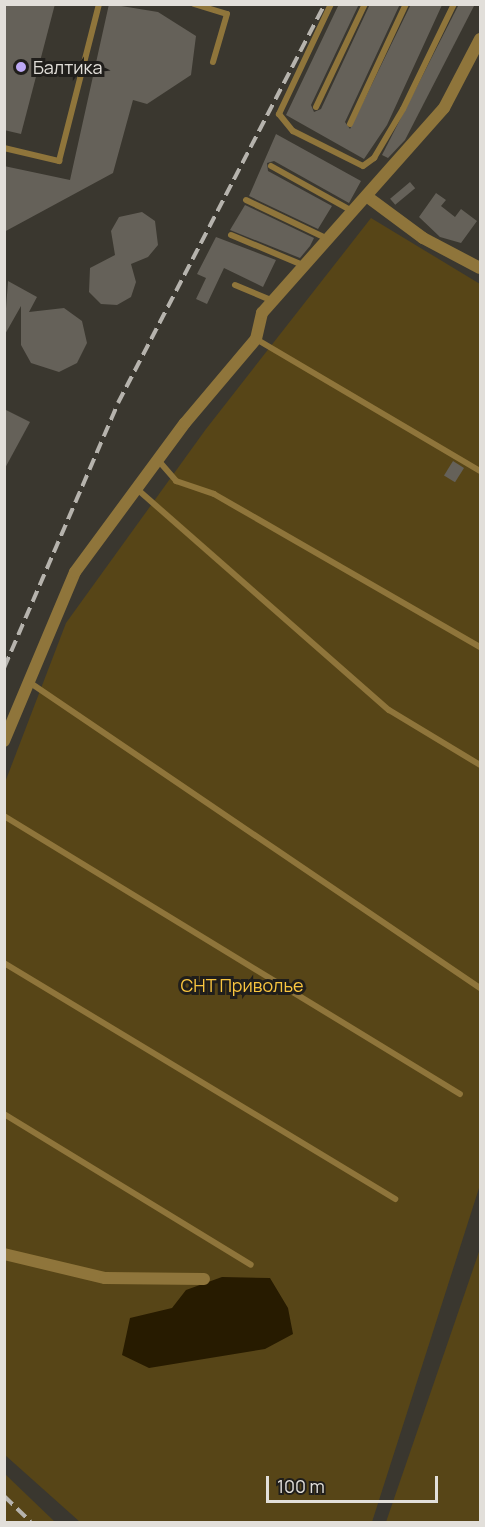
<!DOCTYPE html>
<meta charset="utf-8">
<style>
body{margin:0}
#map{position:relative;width:485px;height:1527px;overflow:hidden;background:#3a372f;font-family:Manrope,sans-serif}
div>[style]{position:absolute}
.green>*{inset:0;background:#574517}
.water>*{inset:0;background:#271b00}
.building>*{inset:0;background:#656159;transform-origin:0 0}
.service>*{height:6px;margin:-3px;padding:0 3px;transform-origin:3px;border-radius:3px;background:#8f753b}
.minor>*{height:12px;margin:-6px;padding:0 6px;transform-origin:6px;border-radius:6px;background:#8f753b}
.rail>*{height:4px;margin-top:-2px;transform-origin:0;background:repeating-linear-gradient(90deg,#b6b3ad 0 12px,transparent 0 18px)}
.dots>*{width:16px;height:16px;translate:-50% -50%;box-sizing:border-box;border:3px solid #201e1b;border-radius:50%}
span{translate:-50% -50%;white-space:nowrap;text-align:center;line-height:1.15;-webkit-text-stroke:6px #201e1b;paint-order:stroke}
.poi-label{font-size:18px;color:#e2dfda}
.left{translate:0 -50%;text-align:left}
.park-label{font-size:18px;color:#f9c53f}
.frame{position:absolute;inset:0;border:6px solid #e2dfda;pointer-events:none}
.scale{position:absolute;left:266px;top:1476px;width:172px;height:27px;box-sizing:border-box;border:3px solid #e2dfda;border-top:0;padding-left:8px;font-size:18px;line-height:21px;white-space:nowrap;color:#e2dfda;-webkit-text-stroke:4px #201e1b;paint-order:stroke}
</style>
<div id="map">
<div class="green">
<div style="clip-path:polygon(371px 218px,480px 284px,480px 1185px,372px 1522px,80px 1522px,5px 1455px,4px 785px,66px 623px,206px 429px)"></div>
<div style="clip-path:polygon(480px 1249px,480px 1522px,386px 1522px)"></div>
<div style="clip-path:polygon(4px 1474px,5px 1474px,55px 1522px,5px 1522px)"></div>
</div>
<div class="water">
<div style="clip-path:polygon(222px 1277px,270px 1278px,288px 1308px,293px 1334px,265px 1349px,149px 1368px,122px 1355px,130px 1318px,172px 1308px,186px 1290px)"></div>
</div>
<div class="building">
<div style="clip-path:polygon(4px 4px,55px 4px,21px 134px,4px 130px)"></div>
<div style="clip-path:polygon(109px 4px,158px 12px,196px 36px,191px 75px,147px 104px,133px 100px,113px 173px,4px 232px,4px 166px,70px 180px)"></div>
<div style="clip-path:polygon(339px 4px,359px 4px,311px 105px,314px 112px,321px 109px,370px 4px,400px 4px,345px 122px,350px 129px,411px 4px,448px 4px,442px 5px,387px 125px,364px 159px,286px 115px)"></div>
<div style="clip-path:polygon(459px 4px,475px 4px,405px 140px,388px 158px,382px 155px)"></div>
<div style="clip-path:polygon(276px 134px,361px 181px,349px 203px,274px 161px,267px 163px,268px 171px,332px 206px,318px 229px,249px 196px)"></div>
<div style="left:410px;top:182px;width:8px;height:26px;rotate:50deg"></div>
<div style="clip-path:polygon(436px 193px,446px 200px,441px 206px,455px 217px,461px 209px,477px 221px,461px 243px,440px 237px,419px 217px)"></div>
<div style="clip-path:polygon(245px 205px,314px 238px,310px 246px,300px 258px,230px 230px)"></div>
<div style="clip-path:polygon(142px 212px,155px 221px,158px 245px,148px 257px,131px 264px,136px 282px,131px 297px,117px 305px,101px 304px,89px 292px,90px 268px,115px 255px,111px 231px,119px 217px)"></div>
<div style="clip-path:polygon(216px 237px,276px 260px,263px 287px,224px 268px,207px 304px,196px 299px,206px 278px,197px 274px)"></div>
<div style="clip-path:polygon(8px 281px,37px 297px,29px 312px,64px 308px,82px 321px,87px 343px,77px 363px,59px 372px,31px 363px,21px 345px,21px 306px,4px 336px)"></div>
<div style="clip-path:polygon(4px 409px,30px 422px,4px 470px)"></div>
<div style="left:453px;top:461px;width:13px;height:17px;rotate:32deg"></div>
</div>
<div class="service">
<div style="left:194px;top:4px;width:34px;rotate:17deg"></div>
<div style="left:227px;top:14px;width:50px;rotate:106.3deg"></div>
<div style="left:331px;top:4px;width:122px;rotate:115.3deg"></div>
<div style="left:279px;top:114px;width:22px;rotate:51deg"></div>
<div style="left:293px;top:131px;width:78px;rotate:26.6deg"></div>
<div style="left:363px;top:166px;width:14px;rotate:-36deg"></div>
<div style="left:374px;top:158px;width:57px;rotate:-59.4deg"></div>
<div style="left:403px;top:109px;width:117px;rotate:-64.1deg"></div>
<div style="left:316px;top:107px;width:114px;rotate:-64.6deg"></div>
<div style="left:350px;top:124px;width:132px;rotate:-65deg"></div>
<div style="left:4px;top:148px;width:57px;rotate:13.3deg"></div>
<div style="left:59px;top:161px;width:162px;rotate:-75.7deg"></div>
<div style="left:271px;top:166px;width:95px;rotate:29deg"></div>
<div style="left:246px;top:200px;width:93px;rotate:25.5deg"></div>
<div style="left:231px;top:235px;width:80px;rotate:22.7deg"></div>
<div style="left:235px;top:285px;width:41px;rotate:22.8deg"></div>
<div style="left:256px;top:339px;width:260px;rotate:30.5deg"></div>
<div style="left:158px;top:460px;width:28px;rotate:49deg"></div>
<div style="left:176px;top:481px;width:40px;rotate:18.9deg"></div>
<div style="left:214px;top:494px;width:307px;rotate:29.9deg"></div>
<div style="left:137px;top:489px;width:335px;rotate:41.3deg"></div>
<div style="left:389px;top:710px;width:106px;rotate:31.1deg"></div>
<div style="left:29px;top:682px;width:545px;rotate:34.16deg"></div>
<div style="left:4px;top:816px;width:534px;rotate:31.37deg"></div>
<div style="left:4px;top:963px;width:457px;rotate:31.1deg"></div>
<div style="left:4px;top:1114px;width:289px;rotate:31.4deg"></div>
</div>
<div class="minor">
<div style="left:369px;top:198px;width:67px;rotate:36.5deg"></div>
<div style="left:423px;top:238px;width:64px;rotate:27.8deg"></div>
<div style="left:4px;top:741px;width:183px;rotate:-67.2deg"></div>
<div style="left:75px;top:572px;width:185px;rotate:-53.6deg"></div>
<div style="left:185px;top:423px;width:110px;rotate:-49.8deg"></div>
<div style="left:256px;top:339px;width:27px;rotate:-77deg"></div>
<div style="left:262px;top:313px;width:274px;rotate:-48.4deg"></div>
<div style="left:444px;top:108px;width:78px;rotate:-62.4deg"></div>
<div style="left:4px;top:1254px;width:104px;rotate:13.4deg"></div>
<div style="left:105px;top:1278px;width:99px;rotate:0.6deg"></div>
</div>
<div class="rail">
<div style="left:4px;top:668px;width:288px;rotate:-66.7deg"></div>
<div style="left:118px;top:403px;width:449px;rotate:-62.6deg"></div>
<div style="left:4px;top:1496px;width:37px;rotate:44deg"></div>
</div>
<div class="dots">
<div style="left:21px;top:67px;background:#bda9f5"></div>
</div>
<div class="poi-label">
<span class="left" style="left:33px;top:67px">Балтика</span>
</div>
<div class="park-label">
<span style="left:242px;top:985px">СНТ Приволье</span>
</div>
<div class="frame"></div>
<div class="scale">100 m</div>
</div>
